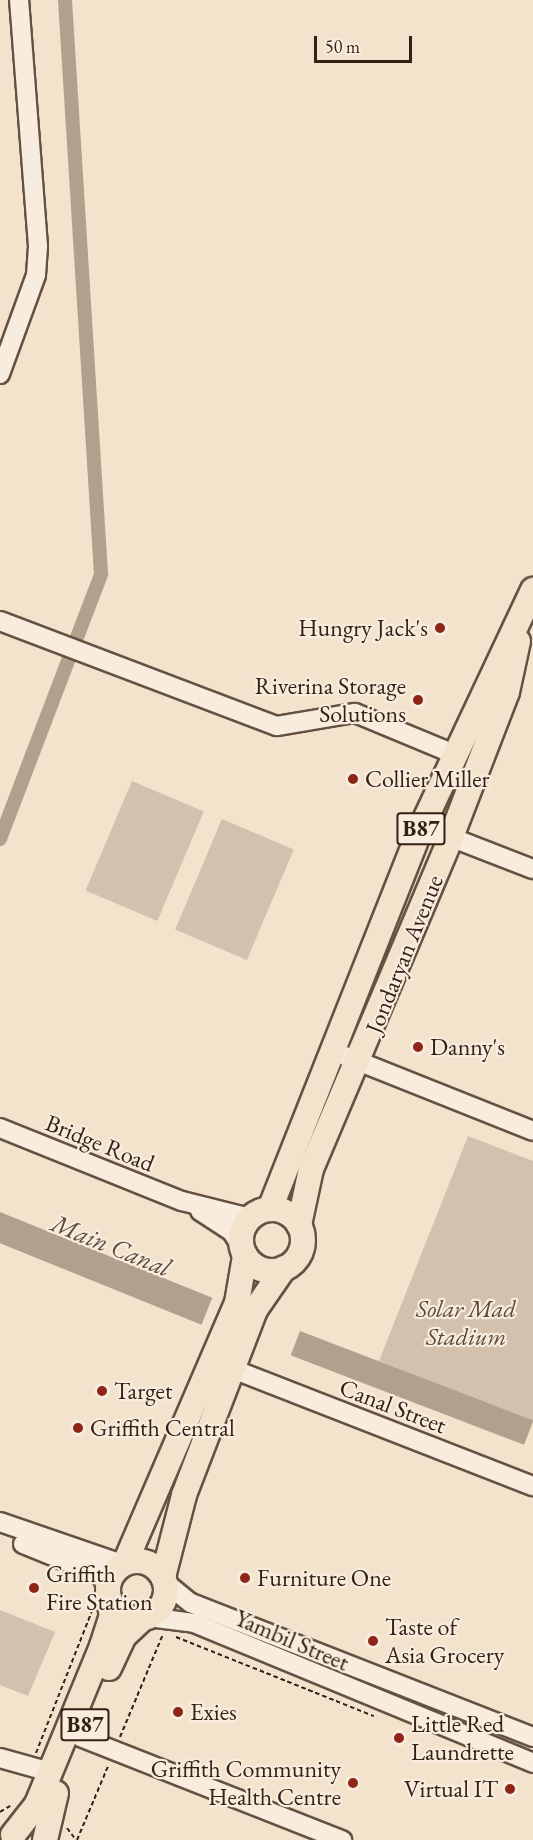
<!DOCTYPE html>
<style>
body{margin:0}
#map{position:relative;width:533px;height:1840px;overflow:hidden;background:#f3e2cc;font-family:"EB Garamond",serif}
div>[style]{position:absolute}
.green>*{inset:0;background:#d3c1ad;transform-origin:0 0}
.water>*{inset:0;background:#b2a08d;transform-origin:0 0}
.canal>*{height:14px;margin:-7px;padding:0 7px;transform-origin:7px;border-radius:7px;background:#b2a08d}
.path>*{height:2px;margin-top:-1px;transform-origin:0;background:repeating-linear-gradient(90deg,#342114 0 4.5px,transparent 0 7.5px)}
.roads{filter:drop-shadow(2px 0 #645142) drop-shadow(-2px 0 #645142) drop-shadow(0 2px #645142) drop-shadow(0 -2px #645142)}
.minor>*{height:18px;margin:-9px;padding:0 9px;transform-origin:9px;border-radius:9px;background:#f7ecde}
.major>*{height:24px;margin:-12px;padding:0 12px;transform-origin:12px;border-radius:12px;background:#f3e2cc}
.major>.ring{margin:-12px;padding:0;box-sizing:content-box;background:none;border:24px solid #f3e2cc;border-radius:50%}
.dots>*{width:16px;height:16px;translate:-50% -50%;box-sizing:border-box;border:3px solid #f7ecde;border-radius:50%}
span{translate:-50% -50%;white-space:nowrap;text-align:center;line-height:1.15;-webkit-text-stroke:4.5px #f7ecde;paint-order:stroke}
.shield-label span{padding:2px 4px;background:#f7ecde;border:2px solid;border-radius:4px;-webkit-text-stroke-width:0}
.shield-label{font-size:22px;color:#342114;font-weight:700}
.poi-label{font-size:24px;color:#342114}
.right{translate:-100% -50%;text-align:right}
.left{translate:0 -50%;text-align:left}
.street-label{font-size:24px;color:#342114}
.park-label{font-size:24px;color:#5c493a;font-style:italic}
.water-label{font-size:26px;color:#604d3e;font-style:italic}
.scale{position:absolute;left:314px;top:36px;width:98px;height:27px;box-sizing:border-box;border:3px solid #342114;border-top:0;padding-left:8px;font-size:18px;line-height:21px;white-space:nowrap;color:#342114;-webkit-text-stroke:4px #f7ecde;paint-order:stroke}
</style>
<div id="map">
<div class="green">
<div style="left:132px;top:781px;width:78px;height:119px;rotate:23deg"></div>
<div style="left:222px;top:819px;width:78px;height:120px;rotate:23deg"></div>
<div style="clip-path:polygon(468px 1136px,533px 1161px,533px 1422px,379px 1361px)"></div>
<div style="clip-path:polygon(0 1610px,55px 1632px,28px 1696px,0 1685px)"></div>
</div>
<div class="water">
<div style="left:0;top:1212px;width:229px;height:29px;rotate:22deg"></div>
<div style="left:300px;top:1331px;width:250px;height:26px;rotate:21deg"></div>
</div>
<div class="canal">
<div style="left:0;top:839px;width:284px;rotate:-69.1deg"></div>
<div style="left:101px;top:574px;width:575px;rotate:-93.59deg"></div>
</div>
<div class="path">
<div style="left:176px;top:1637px;width:213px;rotate:21.8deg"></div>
<div style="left:120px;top:1737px;width:112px;rotate:-67.3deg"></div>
<div style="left:36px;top:1753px;width:153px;rotate:-68.5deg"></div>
<div style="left:0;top:1812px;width:12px;rotate:-31deg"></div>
<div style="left:67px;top:1828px;width:15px;rotate:53deg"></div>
<div style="left:77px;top:1840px;width:82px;rotate:-67.2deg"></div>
</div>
<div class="roads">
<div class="minor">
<div style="left:0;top:374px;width:105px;rotate:-70deg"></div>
<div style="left:36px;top:275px;width:29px;rotate:-86deg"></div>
<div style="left:38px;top:246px;width:247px;rotate:-94.4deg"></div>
<div style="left:0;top:621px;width:296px;rotate:20.8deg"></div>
<div style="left:277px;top:726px;width:79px;rotate:-9.5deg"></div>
<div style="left:355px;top:713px;width:107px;rotate:22.5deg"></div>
<div style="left:422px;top:826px;width:119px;rotate:21.2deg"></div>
<div style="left:345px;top:1056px;width:202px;rotate:21.7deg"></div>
<div style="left:0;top:1128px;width:196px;rotate:21.9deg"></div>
<div style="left:182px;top:1201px;width:70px;rotate:14deg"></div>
<div style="left:200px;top:1211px;width:38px;rotate:33deg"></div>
<div style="left:232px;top:1232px;width:17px;rotate:57deg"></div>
<div style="left:235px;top:1370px;width:320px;rotate:21.3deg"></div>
<div style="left:0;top:1522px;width:129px;rotate:19deg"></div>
<div style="left:23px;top:1544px;width:85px;rotate:22.1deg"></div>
<div style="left:102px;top:1576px;width:15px;rotate:70deg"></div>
<div style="left:166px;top:1583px;width:32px;rotate:39deg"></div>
<div style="left:191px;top:1603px;width:367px;rotate:21.4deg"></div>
<div style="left:148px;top:1617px;width:46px;rotate:7.4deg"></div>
<div style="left:194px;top:1623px;width:367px;rotate:22.4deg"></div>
<div style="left:80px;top:1737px;width:282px;rotate:21.5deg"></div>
<div style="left:0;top:1758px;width:52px;rotate:15.6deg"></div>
</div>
<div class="major">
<div style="left:270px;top:1209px;width:412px;rotate:-68.4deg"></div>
<div style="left:422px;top:826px;width:261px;rotate:-64.8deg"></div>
<div class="ring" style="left:241px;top:1209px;width:38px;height:38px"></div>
<div style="left:299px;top:1225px;width:57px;rotate:-77.9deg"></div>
<div style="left:311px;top:1169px;width:360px;rotate:-67.1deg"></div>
<div style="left:451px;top:837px;width:155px;rotate:-68.9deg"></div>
<div style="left:507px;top:692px;width:52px;rotate:-77.8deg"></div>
<div class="ring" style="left:108px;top:1561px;width:34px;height:34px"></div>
<div style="left:125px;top:1563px;width:283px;rotate:-66.7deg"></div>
<div style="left:237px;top:1303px;width:48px;rotate:-80.3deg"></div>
<div style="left:163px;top:1577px;width:85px;rotate:-75.6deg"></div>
<div style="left:184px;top:1495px;width:198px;rotate:-69deg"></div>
<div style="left:255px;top:1310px;width:51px;rotate:-55.4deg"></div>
<div style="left:109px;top:1668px;width:35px;rotate:-65deg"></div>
<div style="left:124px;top:1636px;width:26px;rotate:-43deg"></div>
<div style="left:13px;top:1835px;width:39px;rotate:-52deg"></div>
<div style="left:37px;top:1804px;width:171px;rotate:-67.6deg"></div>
<div style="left:102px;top:1646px;width:32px;rotate:-72deg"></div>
<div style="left:112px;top:1616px;width:20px;rotate:-101deg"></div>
<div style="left:45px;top:1840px;width:48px;rotate:-76.8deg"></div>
</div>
</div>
<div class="dots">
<div style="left:440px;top:628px;background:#8f2418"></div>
<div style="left:418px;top:700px;background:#8f2418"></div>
<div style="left:353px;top:779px;background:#8f2418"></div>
<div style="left:418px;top:1047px;background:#8f2418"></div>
<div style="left:102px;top:1391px;background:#8f2418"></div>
<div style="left:78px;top:1428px;background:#8f2418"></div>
<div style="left:245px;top:1578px;background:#8f2418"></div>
<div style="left:34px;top:1588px;background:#8f2418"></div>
<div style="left:373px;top:1641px;background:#8f2418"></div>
<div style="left:178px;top:1712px;background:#8f2418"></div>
<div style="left:399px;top:1738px;background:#8f2418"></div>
<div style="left:353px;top:1783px;background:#8f2418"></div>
<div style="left:510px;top:1789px;background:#8f2418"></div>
</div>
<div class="shield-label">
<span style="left:421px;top:829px">B87</span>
<span style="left:85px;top:1725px">B87</span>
</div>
<div class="poi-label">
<span class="right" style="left:428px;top:628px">Hungry Jack's</span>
<span class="right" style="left:406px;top:700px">Riverina Storage<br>Solutions</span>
<span class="left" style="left:365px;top:779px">Collier Miller</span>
<span class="left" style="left:430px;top:1047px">Danny's</span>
<span class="left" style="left:114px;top:1391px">Target</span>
<span class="left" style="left:90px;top:1428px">Griffith Central</span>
<span class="left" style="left:46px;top:1588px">Griffith<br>Fire Station</span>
<span class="left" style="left:257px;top:1578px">Furniture One</span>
<span class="left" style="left:385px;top:1641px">Taste of<br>Asia Grocery</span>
<span class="left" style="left:190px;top:1712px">Exies</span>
<span class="left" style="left:411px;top:1738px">Little Red<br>Laundrette</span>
<span class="right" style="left:341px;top:1783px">Griffith Community<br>Health Centre</span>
<span class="right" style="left:498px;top:1789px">Virtual IT</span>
</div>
<div class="street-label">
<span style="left:404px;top:954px;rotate:-68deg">Jondaryan Avenue</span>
<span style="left:100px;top:1143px;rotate:22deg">Bridge Road</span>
<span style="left:393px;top:1406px;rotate:21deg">Canal Street</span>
<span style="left:292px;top:1640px;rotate:23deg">Yambil Street</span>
</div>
<div class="park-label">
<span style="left:466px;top:1323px">Solar Mad<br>Stadium</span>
</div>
<div class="water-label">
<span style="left:111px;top:1246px;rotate:22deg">Main Canal</span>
</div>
<div class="scale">50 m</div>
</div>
